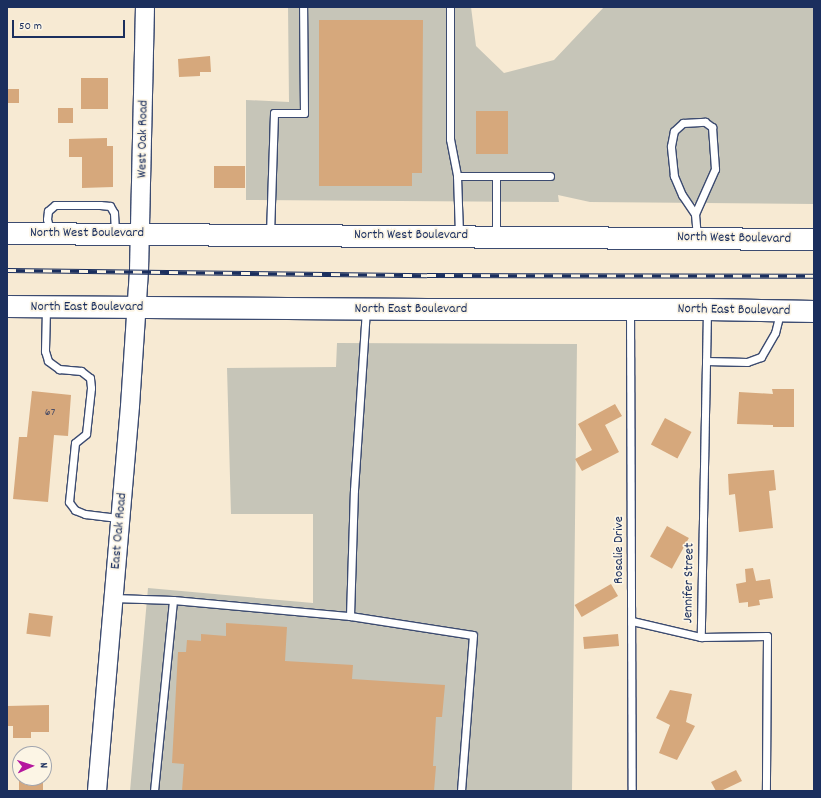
<!DOCTYPE html>
<style>
body{margin:0}
#map{position:relative;width:821px;height:798px;overflow:hidden;background:#f7ead3;font-family:Dekko,sans-serif}
div>[style]{position:absolute}
.industrial>*{inset:0;background:#c6c5b8}
.building>*{inset:0;background:#d6a87c;transform-origin:0 0}
.roads{filter:drop-shadow(1px 0 #3c4b70) drop-shadow(-1px 0 #3c4b70) drop-shadow(0 1px #3c4b70) drop-shadow(0 -1px #3c4b70)}
.service>*{height:7px;margin:-3.5px;padding:0 3.5px;transform-origin:3.5px;border-radius:3.5px;background:#fff}
.tertiary>*{height:18px;margin:-9px;padding:0 9px;transform-origin:9px;border-radius:9px;background:#fff}
.secondary>*{height:21px;margin:-10.5px;padding:0 10.5px;transform-origin:10.5px;border-radius:10.5px;background:#fff}
.rail>*{height:4.5px;margin-top:-2.25px;transform-origin:0;background:repeating-linear-gradient(90deg,#fcf5e5 0 9px,#1b2f5e 0 18px);box-sizing:border-box;border-block:1px solid #1b2f5e}
span{translate:-50% -50%;white-space:nowrap;text-align:center;line-height:1.15;-webkit-text-stroke:3.5px #fcf5e5;paint-order:stroke}
.number-label{font-size:12px;color:#4a4d66}
.number-label span{-webkit-text-stroke-width:0}
.street-label{font-size:14px;color:#1b2f5e}
.frame{position:absolute;inset:0;border:8px solid #1b2f5e;pointer-events:none}
.north{position:absolute;left:12px;top:746px;width:40px;height:40px;box-sizing:border-box;background:#fcf5e5;border:1px solid #a2a6af;border-radius:50%;rotate:87deg;font-size:11px;font-weight:700;line-height:16px;text-align:center;color:#1b2f5e}
.north::after{content:'';display:block;margin:auto;width:14px;height:18px;background:#b5179e;clip-path:polygon(50% 0,100% 100%,50% 72%,0 100%)}
.scale{position:absolute;left:12px;top:20px;width:113px;height:18px;box-sizing:border-box;border:2px solid #1b2f5e;border-top:0;padding-left:5px;font-size:12px;line-height:14px;white-space:nowrap;color:#1b2f5e;-webkit-text-stroke:3px #fcf5e5;paint-order:stroke}
</style>
<div id="map">
<div class="industrial">
<div style="clip-path:polygon(288px 7px,471px 7px,476px 46px,504px 73px,554px 60px,604px 7px,814px 7px,814px 204px,590px 202px,558px 195px,559px 202px,246px 200px,246px 100px,289px 102px)"></div>
<div style="clip-path:polygon(337px 343px,577px 344px,572px 791px,130px 791px,148px 588px,313px 603px,313px 514px,231px 514px,227px 368px,336px 367px)"></div>
</div>
<div class="building">
<div style="clip-path:polygon(319px 20px,423px 20px,422px 173px,412px 173px,412px 186px,319px 186px)"></div>
<div style="clip-path:polygon(210px 56px,211px 72px,200px 72px,200px 76px,179px 77px,178px 59px)"></div>
<div style="left:108px;top:78px;width:31px;height:27px;rotate:90deg"></div>
<div style="left:7px;top:89px;width:12px;height:14px"></div>
<div style="left:58px;top:108px;width:15px;height:15px"></div>
<div style="left:476px;top:111px;width:32px;height:43px"></div>
<div style="clip-path:polygon(107px 138px,107px 146px,113px 146px,113px 187px,82px 188px,82px 157px,69px 157px,69px 139px)"></div>
<div style="left:245px;top:166px;width:22px;height:31px;rotate:90deg"></div>
<div style="clip-path:polygon(772px 389px,794px 389px,794px 427px,773px 427px,773px 425px,737px 424px,739px 392px,773px 394px)"></div>
<div style="clip-path:polygon(32px 391px,71px 395px,68px 436px,54px 435px,48px 502px,13px 499px,19px 437px,27px 437px)"></div>
<div style="clip-path:polygon(615px 404px,622px 416px,605px 425px,619px 452px,582px 471px,575px 459px,592px 450px,578px 424px)"></div>
<div style="left:665px;top:418px;width:30px;height:30px;rotate:28deg"></div>
<div style="clip-path:polygon(774px 470px,776px 490px,769px 491px,773px 528px,739px 532px,735px 494px,729px 495px,728px 474px)"></div>
<div style="left:667px;top:526px;width:25px;height:35px;rotate:29deg"></div>
<div style="clip-path:polygon(753px 568px,756px 581px,770px 579px,773px 598px,759px 600px,760px 605px,748px 607px,748px 602px,739px 603px,736px 584px,746px 582px,745px 569px)"></div>
<div style="left:611px;top:584px;width:14px;height:42px;rotate:60deg"></div>
<div style="left:29px;top:613px;width:24px;height:21px;rotate:7deg"></div>
<div style="clip-path:polygon(226px 623px,287px 627px,285px 661px,353px 665px,352px 679px,445px 685px,442px 717px,436px 717px,433px 766px,436px 766px,434px 791px,182px 791px,184px 764px,172px 763px,178px 652px,186px 652px,187px 640px,201px 641px,201px 634px,226px 636px)"></div>
<div style="left:618px;top:634px;width:12px;height:35px;rotate:85deg"></div>
<div style="clip-path:polygon(670px 690px,692px 694px,686px 722px,695px 726px,677px 760px,659px 753px,670px 725px,656px 718px)"></div>
<div style="clip-path:polygon(49px 705px,49px 732px,31px 732px,31px 738px,13px 738px,13px 726px,7px 726px,7px 706px)"></div>
<div style="clip-path:polygon(736px 770px,742px 781px,721px 791px,716px 791px,711px 782px)"></div>
<div style="left:19px;top:778px;width:24px;height:13px"></div>
</div>
<div class="roads">
<div class="service">
<div style="left:450px;top:7px;width:132px;rotate:90deg"></div>
<div style="left:450px;top:139px;width:38px;rotate:79deg"></div>
<div style="left:457px;top:176px;width:58px;rotate:88deg"></div>
<div style="left:457px;top:176px;width:93px"></div>
<div style="left:496px;top:176px;width:58px;rotate:90deg"></div>
<div style="left:695px;top:214px;width:23px;rotate:-124deg"></div>
<div style="left:682px;top:195px;width:21px;rotate:-113deg"></div>
<div style="left:674px;top:176px;width:30px;rotate:-96deg"></div>
<div style="left:671px;top:146px;width:15px;rotate:-79deg"></div>
<div style="left:674px;top:131px;width:12px;rotate:-42deg"></div>
<div style="left:683px;top:123px;width:22px;rotate:-3deg"></div>
<div style="left:705px;top:122px;width:9px;rotate:36deg"></div>
<div style="left:712px;top:127px;width:42px;rotate:85.9deg"></div>
<div style="left:715px;top:169px;width:49px;rotate:114deg"></div>
<div style="left:695px;top:214px;width:23px;rotate:85deg"></div>
<div style="left:50px;top:231px;width:12px;rotate:-104deg"></div>
<div style="left:47px;top:219px;width:8px;rotate:-83deg"></div>
<div style="left:48px;top:211px;width:9px;rotate:-41deg"></div>
<div style="left:55px;top:205px;width:45px"></div>
<div style="left:100px;top:205px;width:10px;rotate:6deg"></div>
<div style="left:110px;top:206px;width:8px;rotate:60deg"></div>
<div style="left:114px;top:213px;width:18px;rotate:87deg"></div>
<div style="left:270px;top:234px;width:121px;rotate:-88.1deg"></div>
<div style="left:274px;top:113px;width:30px"></div>
<div style="left:304px;top:113px;width:106px;rotate:-90.5deg"></div>
<div style="left:46px;top:309px;width:42px;rotate:91.4deg"></div>
<div style="left:45px;top:351px;width:10px;rotate:73deg"></div>
<div style="left:48px;top:361px;width:14px;rotate:36deg"></div>
<div style="left:59px;top:369px;width:22px;rotate:5deg"></div>
<div style="left:81px;top:371px;width:11px;rotate:38deg"></div>
<div style="left:90px;top:378px;width:10px;rotate:84deg"></div>
<div style="left:91px;top:388px;width:46px;rotate:96.2deg"></div>
<div style="left:86px;top:434px;width:14px;rotate:141deg"></div>
<div style="left:75px;top:443px;width:59px;rotate:95.8deg"></div>
<div style="left:69px;top:502px;width:10px;rotate:53deg"></div>
<div style="left:75px;top:510px;width:11px;rotate:22deg"></div>
<div style="left:85px;top:514px;width:35px;rotate:7deg"></div>
<div style="left:630px;top:311px;width:480px;rotate:89.8deg"></div>
<div style="left:707px;top:311px;width:326px;rotate:91.1deg"></div>
<div style="left:701px;top:637px;width:66px;rotate:-0.9deg"></div>
<div style="left:767px;top:636px;width:155px;rotate:90.4deg"></div>
<div style="left:706px;top:361px;width:41px;rotate:1.4deg"></div>
<div style="left:747px;top:362px;width:15px;rotate:-20deg"></div>
<div style="left:761px;top:357px;width:28px;rotate:-60deg"></div>
<div style="left:775px;top:333px;width:21px;rotate:-76deg"></div>
<div style="left:113px;top:598px;width:60px;rotate:1.9deg"></div>
<div style="left:173px;top:600px;width:178px;rotate:5.2deg"></div>
<div style="left:350px;top:616px;width:126px;rotate:-88.2deg"></div>
<div style="left:354px;top:490px;width:181px;rotate:-86.2deg"></div>
<div style="left:350px;top:616px;width:124px;rotate:8.8deg"></div>
<div style="left:473px;top:635px;width:156px;rotate:94.4deg"></div>
<div style="left:632px;top:621px;width:71px;rotate:13.1deg"></div>
<div style="left:154px;top:791px;width:192px;rotate:-84.3deg"></div>
</div>
<div class="tertiary">
<div style="left:97px;top:791px;width:386px;rotate:-85.1deg"></div>
<div style="left:130px;top:406px;width:135px;rotate:-86.2deg"></div>
<div style="left:139px;top:271px;width:264px;rotate:-88.7deg"></div>
</div>
<div class="secondary">
<div style="left:7px;top:233px;width:807px;rotate:0.43deg"></div>
<div style="left:7px;top:306px;width:420px;rotate:0.4deg"></div>
<div style="left:427px;top:309px;width:280px"></div>
<div style="left:707px;top:309px;width:107px;rotate:1.1deg"></div>
</div>
</div>
<div class="rail">
<div style="left:7px;top:270px;width:420px;rotate:0.7deg"></div>
<div style="left:427px;top:275px;width:387px;rotate:0.1deg"></div>
</div>
<div class="number-label">
<span style="left:50px;top:413px">67</span>
</div>
<div class="street-label">
<span style="left:143px;top:139px;rotate:-89deg">West Oak Road</span>
<span style="left:87px;top:233px">North West Boulevard</span>
<span style="left:411px;top:235px">North West Boulevard</span>
<span style="left:734px;top:238px;rotate:1deg">North West Boulevard</span>
<span style="left:87px;top:307px">North East Boulevard</span>
<span style="left:411px;top:309px">North East Boulevard</span>
<span style="left:734px;top:310px;rotate:1deg">North East Boulevard</span>
<span style="left:119px;top:531px;rotate:-85deg">East Oak Road</span>
<span style="left:619px;top:550px;rotate:-90deg">Rosalie Drive</span>
<span style="left:689px;top:583px;rotate:-89deg">Jennifer Street</span>
</div>
<div class="frame"></div>
<div class="north">N</div>
<div class="scale">50 m</div>
</div>
